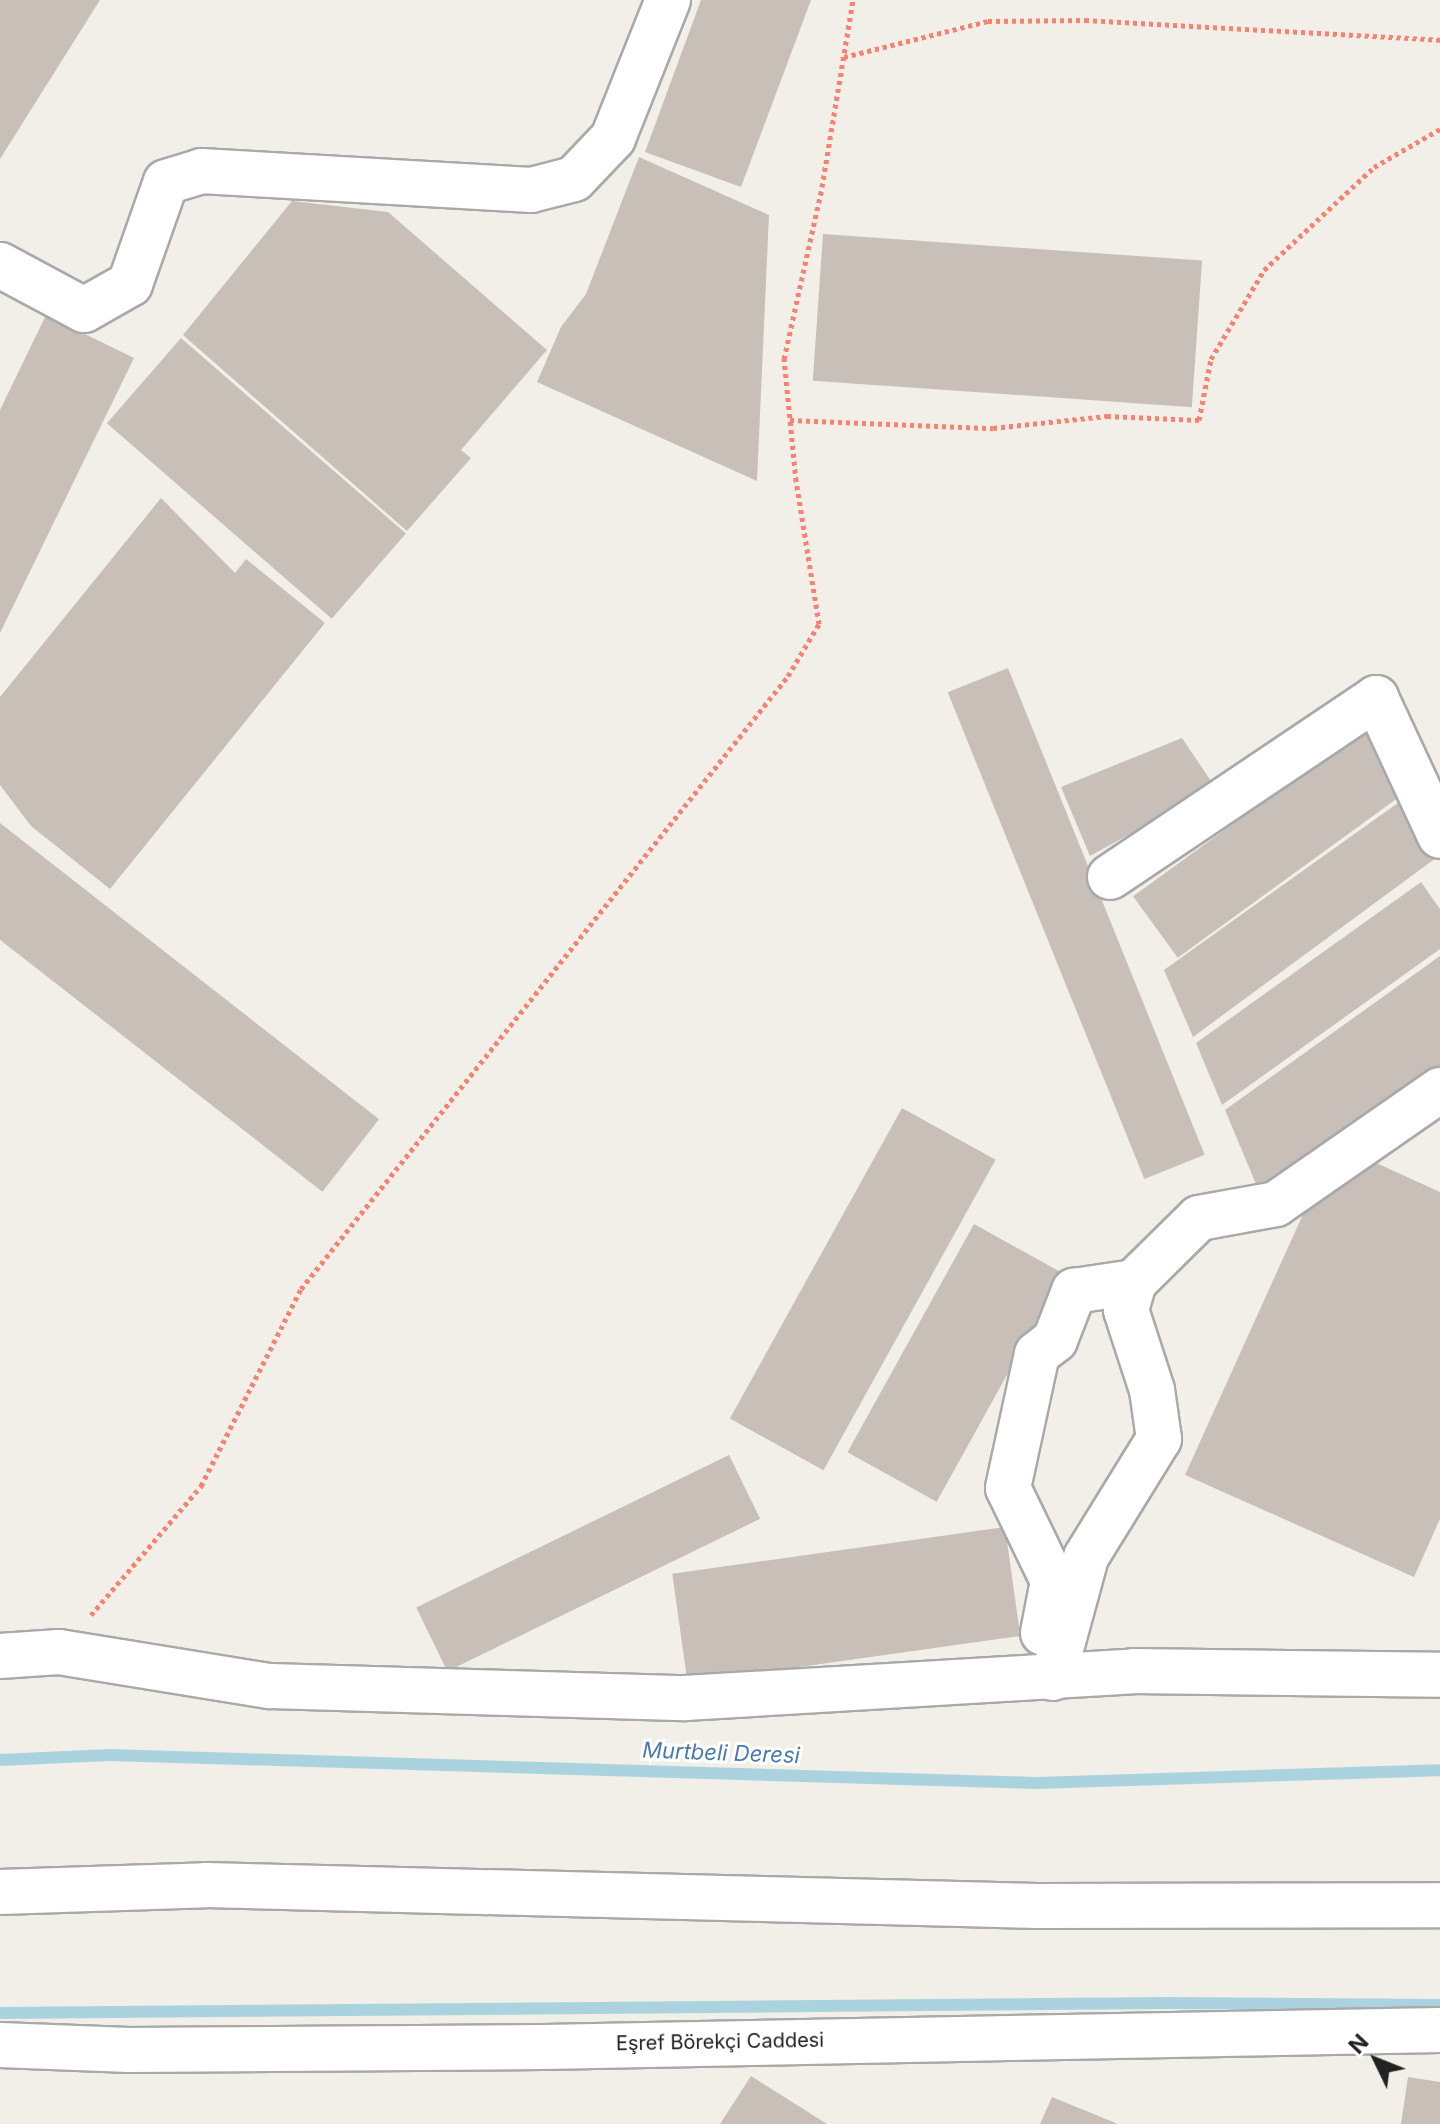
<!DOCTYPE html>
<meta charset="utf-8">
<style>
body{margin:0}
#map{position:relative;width:1440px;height:2124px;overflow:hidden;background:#f2efe9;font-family:Inter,sans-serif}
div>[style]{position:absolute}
.stream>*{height:12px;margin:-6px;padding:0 6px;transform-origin:6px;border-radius:6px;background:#aad3df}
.building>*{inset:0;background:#c7bfb8;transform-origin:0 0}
.path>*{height:5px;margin-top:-2.5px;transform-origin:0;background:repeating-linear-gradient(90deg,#fa8072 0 4px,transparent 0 8px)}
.roads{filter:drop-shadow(2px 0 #a9a9a9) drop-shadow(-2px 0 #a9a9a9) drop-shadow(0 2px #a9a9a9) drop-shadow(0 -2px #a9a9a9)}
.minor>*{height:44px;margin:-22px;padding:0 22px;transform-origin:22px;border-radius:22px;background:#fff}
span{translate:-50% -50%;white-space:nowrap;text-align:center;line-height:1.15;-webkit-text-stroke:6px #fff;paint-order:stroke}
.street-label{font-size:20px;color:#222}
.water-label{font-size:22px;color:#4a7aab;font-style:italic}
.north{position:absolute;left:1336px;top:2020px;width:80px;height:80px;-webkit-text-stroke:6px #fff;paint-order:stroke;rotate:313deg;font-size:22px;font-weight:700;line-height:32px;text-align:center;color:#222}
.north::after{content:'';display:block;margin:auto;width:28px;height:36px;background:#222;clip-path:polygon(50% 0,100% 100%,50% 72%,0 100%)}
</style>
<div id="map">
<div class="stream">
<div style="left:0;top:1760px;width:110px;rotate:-2.6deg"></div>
<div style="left:110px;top:1755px;width:925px;rotate:1.73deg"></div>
<div style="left:1035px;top:1783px;width:405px;rotate:-1.8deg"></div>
<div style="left:0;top:2013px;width:1171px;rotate:-0.49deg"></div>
<div style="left:1171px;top:2003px;width:269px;rotate:0.4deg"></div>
</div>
<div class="building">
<div style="clip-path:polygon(0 0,100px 0,0 159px)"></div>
<div style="clip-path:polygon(701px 0,811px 0,741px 187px,645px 152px)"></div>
<div style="clip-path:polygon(639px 157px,769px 215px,757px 481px,537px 382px,561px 327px,586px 294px)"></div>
<div style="clip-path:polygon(292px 201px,388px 212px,547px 350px,461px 450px,471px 458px,407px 531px,183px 335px)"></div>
<div style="left:823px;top:234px;width:380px;height:147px;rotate:4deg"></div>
<div style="clip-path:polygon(46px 315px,134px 358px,0 633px,0 410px)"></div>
<div style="left:181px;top:338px;width:298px;height:113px;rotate:41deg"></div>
<div style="clip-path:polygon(161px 498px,235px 573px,246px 559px,325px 623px,110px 889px,31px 826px,0 785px,0 697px)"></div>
<div style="left:1008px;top:668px;width:525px;height:65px;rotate:68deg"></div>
<div style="left:1362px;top:730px;width:76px;height:283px;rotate:54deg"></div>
<div style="clip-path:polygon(1182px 738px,1215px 787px,1090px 856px,1061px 787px)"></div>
<div style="clip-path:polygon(1409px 795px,1440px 855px,1193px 1037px,1164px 970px)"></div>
<div style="left:0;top:823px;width:481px;height:92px;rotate:38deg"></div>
<div style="clip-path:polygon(1421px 882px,1440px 909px,1440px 949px,1222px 1105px,1196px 1043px)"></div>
<div style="clip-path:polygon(1440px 956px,1440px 1067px,1261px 1196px,1225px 1110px)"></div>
<div style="left:902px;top:1108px;width:107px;height:355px;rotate:29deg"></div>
<div style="clip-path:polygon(1363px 1157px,1440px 1192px,1440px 1519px,1414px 1577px,1185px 1475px,1314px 1190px)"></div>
<div style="left:974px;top:1224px;width:102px;height:261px;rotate:29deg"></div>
<div style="left:729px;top:1455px;width:71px;height:348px;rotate:64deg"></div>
<div style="left:1005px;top:1527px;width:110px;height:336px;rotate:82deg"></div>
<div style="clip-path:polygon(751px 2076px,827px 2124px,720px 2124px)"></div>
<div style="clip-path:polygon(1408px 2077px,1440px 2082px,1440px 2124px,1401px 2124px)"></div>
<div style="clip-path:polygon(1052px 2097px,1118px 2124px,1040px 2124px)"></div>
</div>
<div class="path">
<div style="left:844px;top:57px;width:148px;rotate:-14deg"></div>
<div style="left:988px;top:21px;width:97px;rotate:-0.6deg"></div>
<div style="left:1085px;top:20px;width:356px;rotate:3.2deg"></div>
<div style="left:790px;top:420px;width:203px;rotate:2.3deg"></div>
<div style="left:993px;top:428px;width:115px;rotate:-6deg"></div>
<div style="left:1107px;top:416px;width:92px;rotate:2.5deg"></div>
<div style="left:1199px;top:420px;width:62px;rotate:-78.9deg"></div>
<div style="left:1211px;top:359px;width:104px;rotate:-59.2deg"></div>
<div style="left:1264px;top:270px;width:151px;rotate:-43.1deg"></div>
<div style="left:1374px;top:167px;width:76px;rotate:-29.9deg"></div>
<div style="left:91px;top:1615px;width:170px;rotate:-49.5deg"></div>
<div style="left:201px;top:1486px;width:221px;rotate:-63.1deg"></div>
<div style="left:301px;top:1289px;width:783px;rotate:-51.53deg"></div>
<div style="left:788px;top:676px;width:61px;rotate:-59.2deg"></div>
<div style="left:819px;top:624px;width:145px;rotate:-99.1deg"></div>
<div style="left:796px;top:481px;width:123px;rotate:-95.6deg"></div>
<div style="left:784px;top:359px;width:176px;rotate:-77.5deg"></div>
<div style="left:822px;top:187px;width:190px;rotate:-80.6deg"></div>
</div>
<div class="roads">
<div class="minor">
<div style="left:0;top:265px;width:95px;rotate:28.2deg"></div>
<div style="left:84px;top:310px;width:53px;rotate:-29.5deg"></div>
<div style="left:130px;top:284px;width:108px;rotate:-70.6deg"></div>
<div style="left:166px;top:182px;width:37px;rotate:-17deg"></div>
<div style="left:201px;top:171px;width:331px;rotate:3.3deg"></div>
<div style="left:531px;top:190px;width:44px;rotate:-14.3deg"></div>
<div style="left:574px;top:179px;width:57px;rotate:-46.4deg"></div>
<div style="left:613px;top:138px;width:149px;rotate:-68.3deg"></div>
<div style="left:1110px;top:877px;width:321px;rotate:-33.9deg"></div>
<div style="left:1376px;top:698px;width:152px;rotate:65.1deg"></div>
<div style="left:1043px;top:1633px;width:53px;rotate:-79.1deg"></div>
<div style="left:1053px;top:1581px;width:103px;rotate:-115.8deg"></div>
<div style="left:1008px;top:1488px;width:137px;rotate:-77.8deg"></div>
<div style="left:1037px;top:1354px;width:23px;rotate:-38deg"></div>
<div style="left:1055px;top:1340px;width:53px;rotate:-68.8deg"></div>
<div style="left:1074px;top:1291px;width:61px;rotate:-8.5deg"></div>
<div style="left:0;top:1656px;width:59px;rotate:-3.9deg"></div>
<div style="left:59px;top:1652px;width:214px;rotate:9.2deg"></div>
<div style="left:270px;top:1686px;width:415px;rotate:1.7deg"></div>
<div style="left:685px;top:1698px;width:449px;rotate:-3.4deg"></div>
<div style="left:1133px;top:1671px;width:307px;rotate:0.7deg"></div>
<div style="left:1053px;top:1678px;width:125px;rotate:-74.7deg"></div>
<div style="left:1086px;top:1557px;width:139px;rotate:-58.3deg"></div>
<div style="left:1159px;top:1439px;width:49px;rotate:-98.1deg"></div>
<div style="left:1152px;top:1390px;width:84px;rotate:-108deg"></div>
<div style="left:1126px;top:1310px;width:29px;rotate:-74deg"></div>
<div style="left:1134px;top:1282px;width:91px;rotate:-44.6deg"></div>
<div style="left:1199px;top:1218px;width:78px;rotate:-10.3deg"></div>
<div style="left:1276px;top:1204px;width:200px;rotate:-34.8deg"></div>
<div style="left:0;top:1892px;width:206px;rotate:-1.9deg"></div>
<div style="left:206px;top:1885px;width:831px;rotate:1.45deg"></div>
<div style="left:1037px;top:1906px;width:403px;rotate:-0.1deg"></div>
<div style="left:0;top:2045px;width:129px;rotate:2.2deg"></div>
<div style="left:129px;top:2050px;width:414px;rotate:-0.4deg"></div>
<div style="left:543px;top:2047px;width:897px;rotate:-1.09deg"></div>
</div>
</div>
<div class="street-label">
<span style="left:720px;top:2042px;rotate:-1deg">Eşref Börekçi Caddesi</span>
</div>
<div class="water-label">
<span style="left:721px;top:1753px;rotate:2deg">Murtbeli Deresi</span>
</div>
<div class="north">N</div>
</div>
